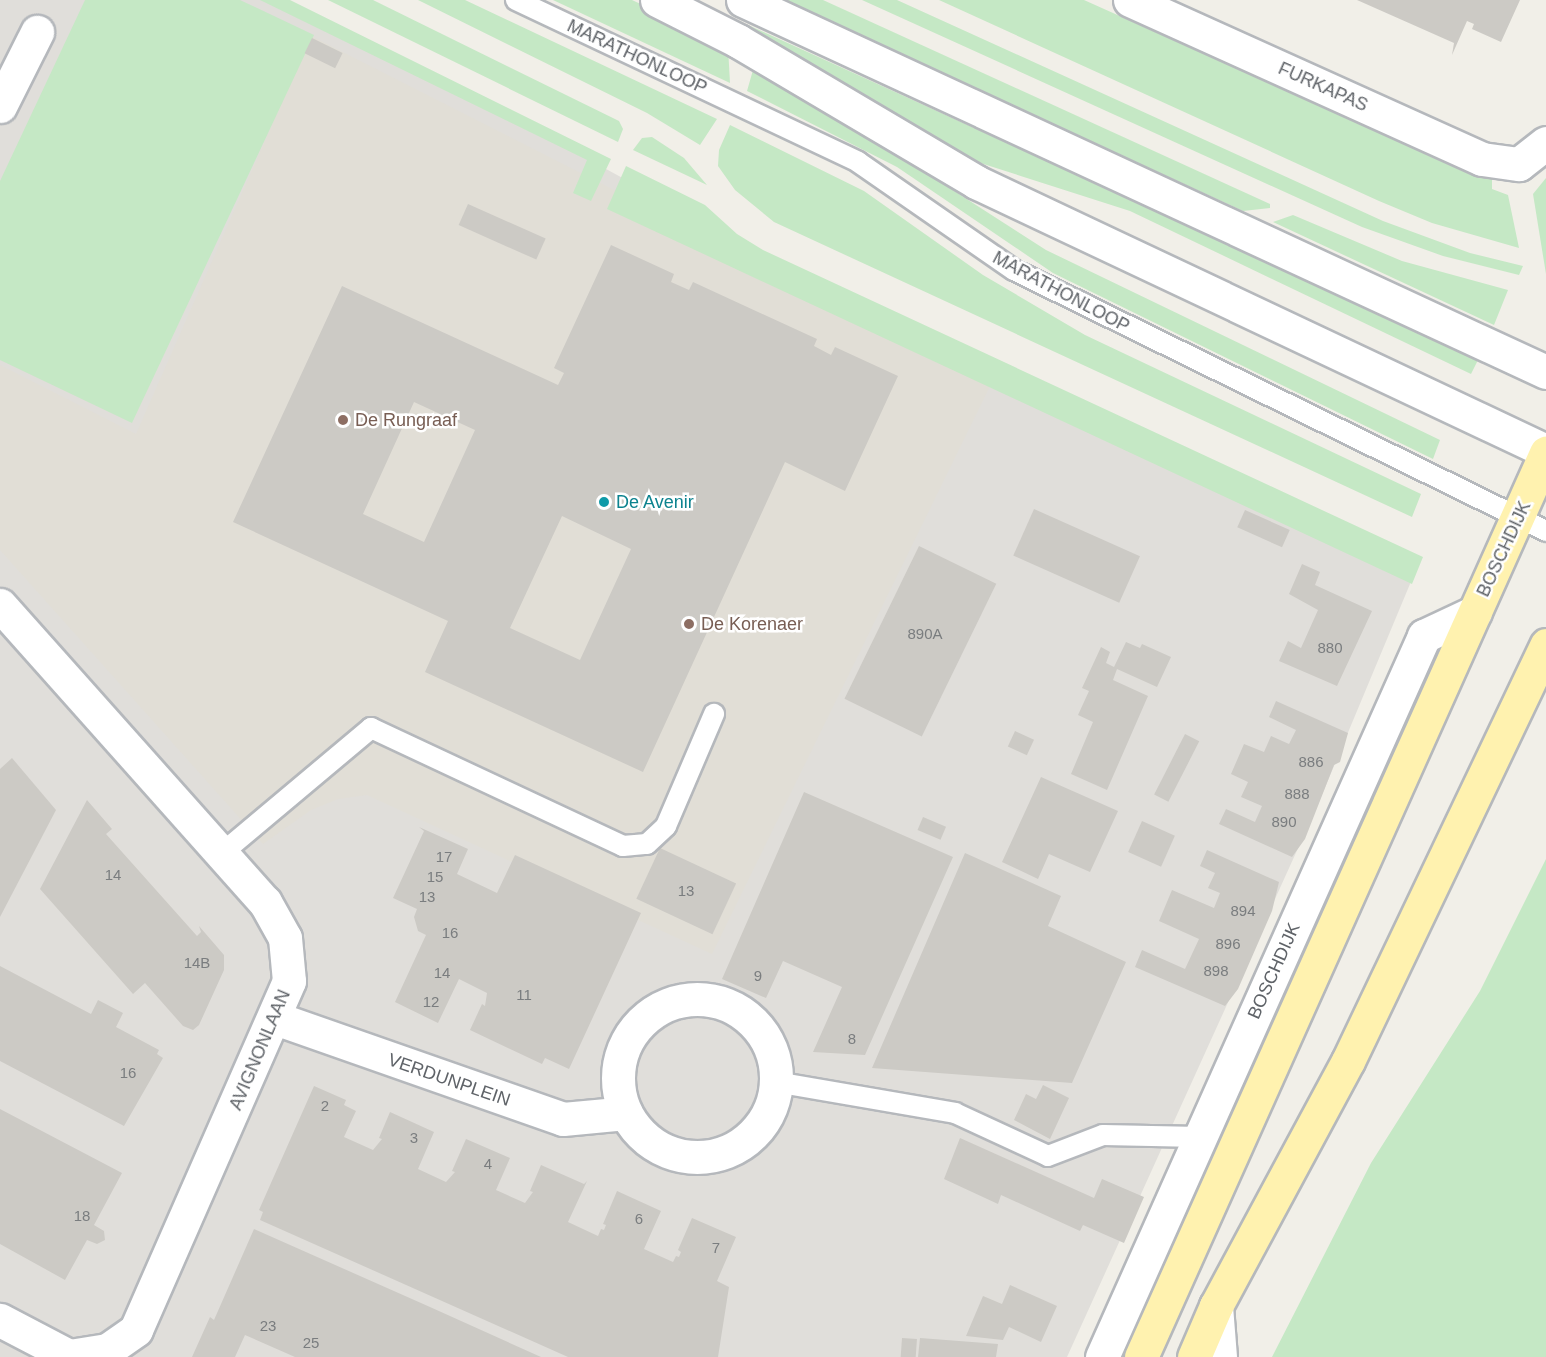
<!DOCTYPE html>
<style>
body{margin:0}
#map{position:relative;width:1546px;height:1357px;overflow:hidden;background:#f1efe8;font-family:Arial,sans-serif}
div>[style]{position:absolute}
.industrial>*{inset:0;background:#e0deda}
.education>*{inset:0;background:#e1ded6}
.green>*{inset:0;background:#c5e8c5}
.building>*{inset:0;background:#cccac5;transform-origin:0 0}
.roads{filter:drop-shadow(2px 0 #b5b8bc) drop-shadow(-2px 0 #b5b8bc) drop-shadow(0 2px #b5b8bc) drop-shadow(0 -2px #b5b8bc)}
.lane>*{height:20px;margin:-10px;padding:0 10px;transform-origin:10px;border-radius:10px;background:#fff}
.street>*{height:33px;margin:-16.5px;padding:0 16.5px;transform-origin:16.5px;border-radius:16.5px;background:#fff}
.street>.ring{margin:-16.5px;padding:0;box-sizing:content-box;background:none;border:33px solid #fff;border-radius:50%}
.secondary>*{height:33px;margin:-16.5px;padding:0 16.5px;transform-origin:16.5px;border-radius:16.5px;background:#fff}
.primary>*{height:33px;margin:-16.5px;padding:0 16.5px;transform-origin:16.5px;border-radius:16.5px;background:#fff2af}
.dots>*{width:16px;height:16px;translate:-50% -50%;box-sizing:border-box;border:3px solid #fff;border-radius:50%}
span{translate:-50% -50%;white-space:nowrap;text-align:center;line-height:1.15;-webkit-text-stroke:5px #fff;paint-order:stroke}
.number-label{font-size:15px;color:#7a7d7f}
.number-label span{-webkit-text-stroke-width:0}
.street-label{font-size:18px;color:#5f6368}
.education-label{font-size:18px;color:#785e54}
.left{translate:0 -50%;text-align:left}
.culture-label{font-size:18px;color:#0d838f}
</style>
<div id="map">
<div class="industrial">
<div style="clip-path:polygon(0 0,277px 0,478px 99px,727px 235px,1420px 560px,1319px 802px,1067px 1357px,0 1357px)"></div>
</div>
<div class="education">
<div style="clip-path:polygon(311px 36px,992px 382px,712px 954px,367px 795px,338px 799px,311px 810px,263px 844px,0 550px,0 365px,136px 434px)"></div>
</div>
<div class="green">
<div style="clip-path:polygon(85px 0,240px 0,314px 35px,132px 423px,0 360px,0 181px)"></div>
<div style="clip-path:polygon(260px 0,290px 0,611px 159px,591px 201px,573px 193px,587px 160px)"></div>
<div style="clip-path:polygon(328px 0,373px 0,619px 121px,623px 129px,618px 142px)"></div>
<div style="clip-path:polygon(418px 0,465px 0,717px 119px,700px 145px,647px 113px)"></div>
<div style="clip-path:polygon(553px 0,632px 0,677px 21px,728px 47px,730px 83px)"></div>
<div style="clip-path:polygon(781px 0,823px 0,1270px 204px,1270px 208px,1243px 211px)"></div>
<div style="clip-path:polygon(862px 0,897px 0,1383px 221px,1470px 253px,1523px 266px,1519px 275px,1443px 256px,1362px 227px)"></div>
<div style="clip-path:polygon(939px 0,1084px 0,1463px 170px,1492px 178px,1492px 189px,1508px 195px,1519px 248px,1432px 223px,1379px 201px)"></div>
<div style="clip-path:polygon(713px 9px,1479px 358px,1471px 374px,1130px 211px,971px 160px,710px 15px)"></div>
<div style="clip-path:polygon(755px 63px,1046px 250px,1440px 440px,1433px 459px,1053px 273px,897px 167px,747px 91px)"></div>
<div style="clip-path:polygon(730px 125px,864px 191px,983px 275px,1085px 335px,1421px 494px,1412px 517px,774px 222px,735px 190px,718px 166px,719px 150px)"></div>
<div style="clip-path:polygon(652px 137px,684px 158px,707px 185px,633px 150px,642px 138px)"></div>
<div style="clip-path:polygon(626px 166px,705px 205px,737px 234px,763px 250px,1423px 557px,1412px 584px,607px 209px)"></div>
<div style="clip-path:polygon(1546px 178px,1546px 274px,1533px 194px)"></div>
<div style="clip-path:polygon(1293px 215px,1402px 261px,1508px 290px,1494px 325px,1273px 222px)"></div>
<div style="clip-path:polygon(1546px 859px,1546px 1357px,1272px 1357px,1371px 1163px,1480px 991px)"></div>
</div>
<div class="building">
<div style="clip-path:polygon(1357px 0,1520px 0,1501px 42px,1472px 29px,1474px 24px,1467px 21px,1452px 55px,1454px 43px)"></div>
<div style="left:312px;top:38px;width:34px;height:17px;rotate:26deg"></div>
<div style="left:468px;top:204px;width:85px;height:23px;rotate:24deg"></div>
<div style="clip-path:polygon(evenodd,611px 245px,674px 274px,671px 282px,689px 290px,693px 282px,817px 339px,814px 346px,831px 355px,835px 347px,898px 376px,845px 491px,785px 462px,643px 772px,425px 672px,448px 621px,233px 522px,342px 286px,558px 385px,564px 373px,554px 368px,611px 245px,414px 402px,475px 430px,424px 542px,363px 514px,414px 402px,611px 245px,562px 516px,631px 549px,580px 660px,510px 628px,562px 516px)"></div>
<div style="left:1034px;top:509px;width:116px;height:51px;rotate:24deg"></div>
<div style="left:1245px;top:510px;width:49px;height:19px;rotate:24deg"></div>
<div style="left:919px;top:546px;width:86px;height:170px;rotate:26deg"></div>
<div style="clip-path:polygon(1302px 564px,1320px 572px,1315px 585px,1372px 611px,1337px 686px,1279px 661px,1288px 641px,1301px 648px,1318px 610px,1289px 594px)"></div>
<div style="clip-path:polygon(1126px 642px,1140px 648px,1142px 644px,1171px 657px,1157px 687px,1117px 669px,1113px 680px,1148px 696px,1107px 790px,1071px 774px,1093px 722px,1078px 715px,1089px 691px,1082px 688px,1101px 647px,1110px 652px,1106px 663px,1114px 667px)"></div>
<div style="clip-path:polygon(1276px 701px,1348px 733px,1340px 762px,1334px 765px,1305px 839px,1292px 857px,1219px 824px,1226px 809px,1255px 822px,1262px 806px,1241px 797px,1248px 782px,1231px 774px,1244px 744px,1264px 752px,1271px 736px,1289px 744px,1296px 730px,1269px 717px)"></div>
<div style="left:1015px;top:731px;width:21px;height:17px;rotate:25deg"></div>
<div style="left:1185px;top:734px;width:16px;height:68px;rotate:27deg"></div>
<div style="clip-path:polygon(12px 758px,56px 810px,0 917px,0 769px)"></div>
<div style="clip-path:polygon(1041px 777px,1118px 811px,1090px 872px,1049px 854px,1038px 879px,1002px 862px)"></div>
<div style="clip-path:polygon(804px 792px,953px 857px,865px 1055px,813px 1052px,842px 987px,783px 961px,766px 998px,722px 979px)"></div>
<div style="clip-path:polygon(87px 800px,112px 829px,106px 834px,197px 936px,201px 932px,199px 926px,224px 955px,224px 970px,199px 1025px,193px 1030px,183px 1026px,145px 983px,133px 994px,40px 889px)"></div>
<div style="left:923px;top:817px;width:25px;height:14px;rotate:23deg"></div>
<div style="left:1142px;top:821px;width:36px;height:34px;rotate:24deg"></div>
<div style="clip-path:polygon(419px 827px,468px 849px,457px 874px,497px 893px,515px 855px,641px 913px,569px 1069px,545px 1058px,542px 1064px,470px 1030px,482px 1004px,485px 1006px,487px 993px,459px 979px,438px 1023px,395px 1002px,426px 935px,418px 931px,414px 917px,417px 909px,393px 898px,424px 831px)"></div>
<div style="left:660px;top:848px;width:84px;height:56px;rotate:25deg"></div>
<div style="clip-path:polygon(1207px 850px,1279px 882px,1272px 911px,1238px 989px,1225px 1006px,1135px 967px,1142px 950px,1185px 969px,1199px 939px,1159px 921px,1172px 890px,1214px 908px,1220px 893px,1208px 888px,1215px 873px,1200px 866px)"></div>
<div style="clip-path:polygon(965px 853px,1061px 896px,1048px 926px,1126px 962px,1072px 1083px,872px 1068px)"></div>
<div style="clip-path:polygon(0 966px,91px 1014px,98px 1000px,123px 1013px,116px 1027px,159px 1050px,157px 1054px,163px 1058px,124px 1126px,0 1061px)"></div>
<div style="clip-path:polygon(1043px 1085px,1069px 1098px,1050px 1139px,1014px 1120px,1026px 1094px,1036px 1099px)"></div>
<div style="clip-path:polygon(314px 1086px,346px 1100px,344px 1105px,356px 1111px,344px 1137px,373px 1150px,382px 1139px,379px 1138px,390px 1112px,434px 1132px,418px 1169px,446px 1182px,455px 1172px,452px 1171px,466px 1139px,510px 1158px,496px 1190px,525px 1203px,533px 1192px,530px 1191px,541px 1165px,584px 1184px,587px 1181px,568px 1222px,598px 1236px,601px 1229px,604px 1230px,606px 1225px,603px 1224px,617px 1191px,661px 1211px,644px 1249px,673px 1262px,676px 1256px,679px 1257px,681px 1252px,678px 1250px,692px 1218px,736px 1237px,717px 1281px,729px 1287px,718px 1357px,568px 1357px,260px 1220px,263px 1212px,259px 1210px)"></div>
<div style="clip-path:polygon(0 1109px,122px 1173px,94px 1225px,104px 1231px,105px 1240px,97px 1244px,87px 1240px,65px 1280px,0 1244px)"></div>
<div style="clip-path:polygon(960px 1138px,1094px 1198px,1102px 1179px,1144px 1197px,1124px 1243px,1083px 1225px,1080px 1231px,1001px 1195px,998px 1204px,944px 1179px)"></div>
<div style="clip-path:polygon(254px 1229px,430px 1307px,541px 1357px,295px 1357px,245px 1335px,235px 1357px,192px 1357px,210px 1317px,214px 1320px)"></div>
<div style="clip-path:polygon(1010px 1285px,1057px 1306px,1041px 1342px,1009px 1327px,1003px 1340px,966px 1336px,983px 1296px,1002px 1304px)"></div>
<div style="left:902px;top:1338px;width:15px;height:19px;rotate:4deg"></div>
<div style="clip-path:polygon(920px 1338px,998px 1344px,996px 1357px,918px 1357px)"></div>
</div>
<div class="roads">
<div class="lane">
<div style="left:516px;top:0;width:378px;rotate:25.3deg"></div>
<div style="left:858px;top:162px;width:190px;rotate:34.7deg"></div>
<div style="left:1014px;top:270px;width:593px;rotate:26.13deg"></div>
<div style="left:221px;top:854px;width:196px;rotate:-40deg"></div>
<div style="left:371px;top:728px;width:278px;rotate:25.1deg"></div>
<div style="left:623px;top:846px;width:24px;rotate:-5deg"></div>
<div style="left:647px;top:844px;width:26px;rotate:-43deg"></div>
<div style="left:666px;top:826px;width:122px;rotate:-66.8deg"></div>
<div style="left:776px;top:1082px;width:182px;rotate:9.8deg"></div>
<div style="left:955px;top:1113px;width:102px;rotate:24.8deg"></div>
<div style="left:1048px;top:1156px;width:59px;rotate:-20.9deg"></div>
<div style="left:1103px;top:1135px;width:97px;rotate:1.2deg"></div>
</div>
<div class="street">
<div style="left:1130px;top:0;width:386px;rotate:24.3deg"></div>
<div style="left:1482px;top:159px;width:37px;rotate:8deg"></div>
<div style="left:1519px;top:164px;width:34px;rotate:-38deg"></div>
<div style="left:0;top:106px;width:83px;rotate:-63.4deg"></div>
<div style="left:0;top:605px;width:398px;rotate:48.3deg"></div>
<div style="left:265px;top:902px;width:41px;rotate:60.9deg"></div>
<div style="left:285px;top:938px;width:43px;rotate:84.7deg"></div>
<div style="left:289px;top:981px;width:381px;rotate:113.7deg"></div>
<div style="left:136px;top:1330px;width:35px;rotate:145deg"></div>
<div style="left:107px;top:1350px;width:38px;rotate:171deg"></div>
<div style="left:69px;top:1356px;width:78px;rotate:-152.4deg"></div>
<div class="ring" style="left:618px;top:999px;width:125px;height:125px"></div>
<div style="left:275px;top:1018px;width:305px;rotate:19.3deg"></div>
<div style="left:563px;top:1119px;width:63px;rotate:-5.4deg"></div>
<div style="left:1216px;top:1306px;width:51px;rotate:85.5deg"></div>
<div style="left:1102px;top:1357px;width:790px;rotate:-65.93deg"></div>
<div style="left:1424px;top:636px;width:56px;rotate:-25.2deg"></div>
</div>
<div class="secondary">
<div style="left:657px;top:0;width:91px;rotate:26.8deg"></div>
<div style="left:738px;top:41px;width:277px;rotate:30.6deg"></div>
<div style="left:976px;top:182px;width:630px;rotate:25.26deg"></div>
<div style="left:743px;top:0;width:885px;rotate:24.86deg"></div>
</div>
<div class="primary">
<div style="left:1141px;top:1357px;width:991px;rotate:-65.87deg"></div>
<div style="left:1194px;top:1357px;width:56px;rotate:-66.7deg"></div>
<div style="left:1216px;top:1306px;width:278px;rotate:-61.7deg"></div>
<div style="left:1348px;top:1061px;width:461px;rotate:-64.5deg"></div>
</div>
</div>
<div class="dots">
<div style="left:343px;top:420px;background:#8d6e63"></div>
<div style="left:604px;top:502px;background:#0f9aa8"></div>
<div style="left:689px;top:624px;background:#8d6e63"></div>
</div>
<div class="number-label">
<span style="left:925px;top:634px">890A</span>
<span style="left:1330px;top:648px">880</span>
<span style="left:1311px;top:762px">886</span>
<span style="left:1297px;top:794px">888</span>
<span style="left:1284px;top:822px">890</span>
<span style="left:444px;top:857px">17</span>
<span style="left:113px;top:875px">14</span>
<span style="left:435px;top:877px">15</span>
<span style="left:686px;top:891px">13</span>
<span style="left:427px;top:897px">13</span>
<span style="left:1243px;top:911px">894</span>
<span style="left:450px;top:933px">16</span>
<span style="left:1228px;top:944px">896</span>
<span style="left:197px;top:963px">14B</span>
<span style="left:1216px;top:971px">898</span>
<span style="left:442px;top:973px">14</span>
<span style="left:758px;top:976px">9</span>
<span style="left:524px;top:995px">11</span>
<span style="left:431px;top:1002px">12</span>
<span style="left:852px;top:1039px">8</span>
<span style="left:128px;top:1073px">16</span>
<span style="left:325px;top:1106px">2</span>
<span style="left:414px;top:1138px">3</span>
<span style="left:488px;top:1164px">4</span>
<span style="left:82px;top:1216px">18</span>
<span style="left:639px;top:1219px">6</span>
<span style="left:716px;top:1248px">7</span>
<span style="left:268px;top:1326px">23</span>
<span style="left:311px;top:1343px">25</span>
</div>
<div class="street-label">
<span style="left:637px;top:57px;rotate:25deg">MARATHONLOOP</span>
<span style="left:1323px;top:87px;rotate:24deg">FURKAPAS</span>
<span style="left:1061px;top:292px;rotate:28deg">MARATHONLOOP</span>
<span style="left:1504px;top:549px;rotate:-65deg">BOSCHDIJK</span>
<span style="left:1274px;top:971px;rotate:-66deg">BOSCHDIJK</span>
<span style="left:260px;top:1050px;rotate:-67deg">AVIGNONLAAN</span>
<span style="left:449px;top:1080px;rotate:19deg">VERDUNPLEIN</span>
</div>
<div class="education-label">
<span class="left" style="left:355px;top:420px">De Rungraaf</span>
<span class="left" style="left:701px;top:624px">De Korenaer</span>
</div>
<div class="culture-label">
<span class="left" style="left:616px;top:502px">De Avenir</span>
</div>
</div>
